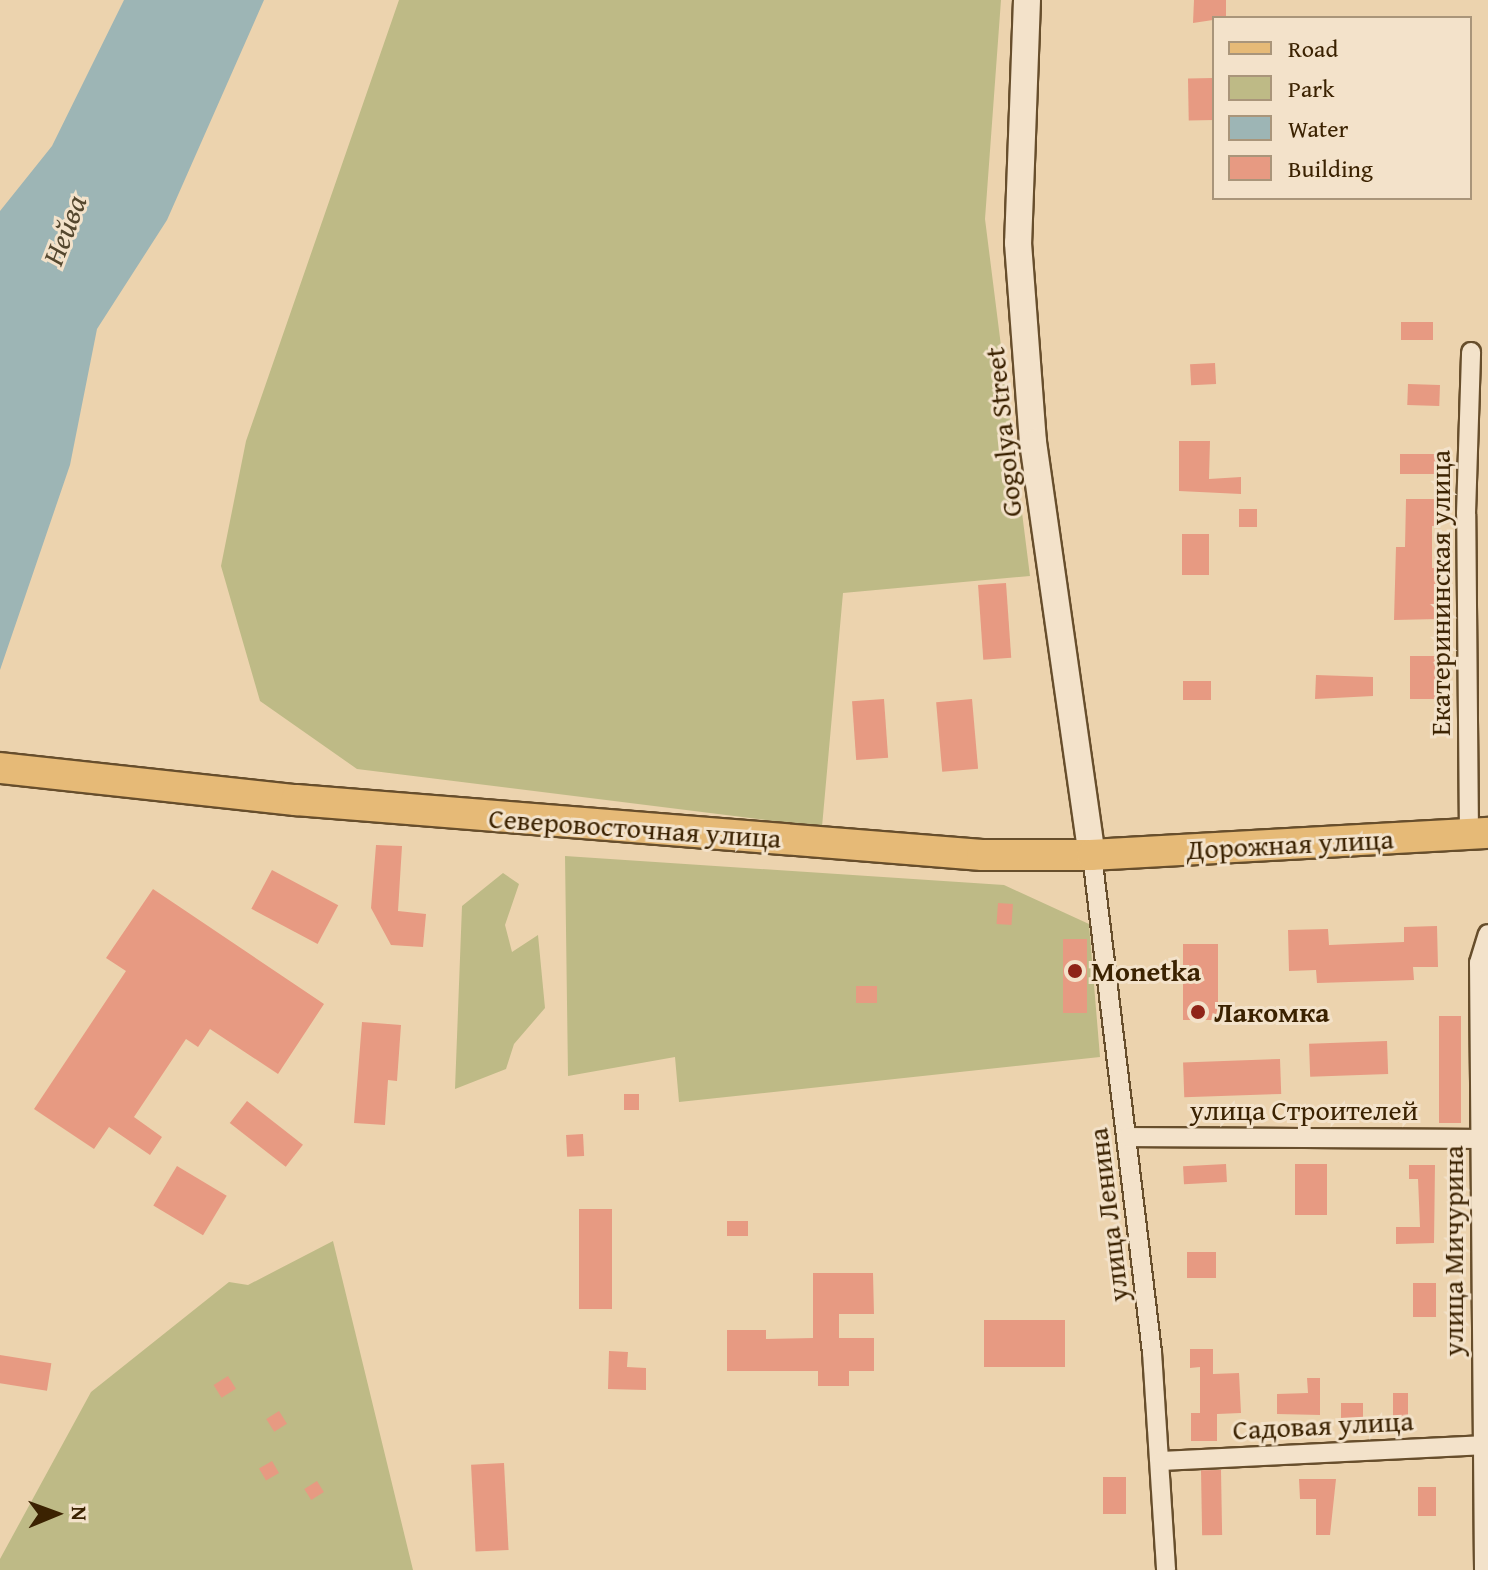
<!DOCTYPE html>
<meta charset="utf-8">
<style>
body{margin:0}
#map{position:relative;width:1488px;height:1570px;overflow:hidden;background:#ecd3ae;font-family:"Gentium Book Plus",serif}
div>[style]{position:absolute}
.green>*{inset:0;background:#beba86}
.water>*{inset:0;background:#9db5b5}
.building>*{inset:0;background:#e79a82;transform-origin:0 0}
.roads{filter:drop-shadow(2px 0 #674e2c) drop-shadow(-2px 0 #674e2c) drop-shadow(0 2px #674e2c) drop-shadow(0 -2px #674e2c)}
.street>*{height:18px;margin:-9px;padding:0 9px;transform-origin:9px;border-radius:9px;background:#f3e2ca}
.secondary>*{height:26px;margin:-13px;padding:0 13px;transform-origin:13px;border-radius:13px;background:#f3e2ca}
.primary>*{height:30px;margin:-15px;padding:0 15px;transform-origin:15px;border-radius:15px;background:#e6ba77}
.dots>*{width:22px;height:22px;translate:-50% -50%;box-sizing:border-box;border:4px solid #f3e2ca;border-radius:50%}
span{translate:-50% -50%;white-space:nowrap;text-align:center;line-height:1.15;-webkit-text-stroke:6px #f3e2ca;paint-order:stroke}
.street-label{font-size:28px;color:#3b2201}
.poi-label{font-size:28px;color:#3b2201;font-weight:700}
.left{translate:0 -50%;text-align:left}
.water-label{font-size:30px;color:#54472e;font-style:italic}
.legend{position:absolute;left:1212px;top:16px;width:260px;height:184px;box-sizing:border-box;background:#f3e2ca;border:2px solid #a9957a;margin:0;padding:10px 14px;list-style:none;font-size:24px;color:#3b2201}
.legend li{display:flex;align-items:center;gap:16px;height:40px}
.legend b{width:40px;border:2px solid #a9957a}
.north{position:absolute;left:16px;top:1474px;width:80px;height:80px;-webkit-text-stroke:6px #f3e2ca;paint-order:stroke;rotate:89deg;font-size:22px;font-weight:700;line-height:32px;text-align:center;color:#3b2201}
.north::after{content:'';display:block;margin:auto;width:28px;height:36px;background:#3b2201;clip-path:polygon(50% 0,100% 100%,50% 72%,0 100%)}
</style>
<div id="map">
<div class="green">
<div style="clip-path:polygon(399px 0,1001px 0,985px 219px,1030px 576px,843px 593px,822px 827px,357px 769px,260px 701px,221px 566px,246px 441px)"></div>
<div style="clip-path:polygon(565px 856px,1004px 885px,1089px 924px,1100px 1057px,679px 1102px,675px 1057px,568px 1076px)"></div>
<div style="clip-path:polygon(503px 873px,519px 884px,505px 925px,512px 952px,538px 935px,545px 1008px,514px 1044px,506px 1069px,455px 1089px,462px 906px)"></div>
<div style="clip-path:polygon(333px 1241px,413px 1570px,0 1570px,0 1559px,91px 1392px,229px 1282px,248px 1285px)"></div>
</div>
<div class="water">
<div style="clip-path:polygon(124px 0,264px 0,167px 220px,97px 329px,70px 465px,0 670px,0 211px,52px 146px)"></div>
</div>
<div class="building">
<div style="clip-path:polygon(1194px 0,1226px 0,1226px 18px,1193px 23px)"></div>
<div style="left:1213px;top:78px;width:42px;height:25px;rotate:89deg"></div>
<div style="left:1401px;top:322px;width:32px;height:18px"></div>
<div style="left:1215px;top:363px;width:21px;height:25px;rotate:87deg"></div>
<div style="left:1408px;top:384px;width:32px;height:21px;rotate:2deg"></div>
<div style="clip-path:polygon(1179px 441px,1210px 441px,1209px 479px,1241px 477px,1241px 494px,1179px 491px)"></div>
<div style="left:1400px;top:454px;width:38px;height:20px"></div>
<div style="clip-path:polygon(1406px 499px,1439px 499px,1438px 526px,1432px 526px,1432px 568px,1440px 568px,1438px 619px,1394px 620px,1396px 547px,1405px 547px)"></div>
<div style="left:1257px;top:509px;width:18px;height:18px;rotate:90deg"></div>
<div style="left:1182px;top:534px;width:27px;height:41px"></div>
<div style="left:1006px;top:583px;width:75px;height:28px;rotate:86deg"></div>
<div style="left:1410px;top:656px;width:28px;height:43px"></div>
<div style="clip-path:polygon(1316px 675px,1373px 677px,1373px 696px,1315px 699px)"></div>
<div style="left:1183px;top:681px;width:28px;height:19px"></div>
<div style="left:884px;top:699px;width:59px;height:32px;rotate:86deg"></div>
<div style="left:972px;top:699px;width:70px;height:36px;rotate:85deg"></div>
<div style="clip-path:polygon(376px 845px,402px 846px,398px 911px,426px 914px,423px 947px,391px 945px,371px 908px)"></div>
<div style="left:272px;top:870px;width:75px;height:44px;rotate:28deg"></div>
<div style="clip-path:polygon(153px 889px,324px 1004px,278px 1074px,210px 1029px,198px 1047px,186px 1039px,134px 1117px,162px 1137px,150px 1155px,109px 1127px,94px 1149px,34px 1109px,126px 971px,106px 958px)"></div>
<div style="left:998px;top:903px;width:15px;height:21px;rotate:4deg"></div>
<div style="clip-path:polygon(1437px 926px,1438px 967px,1413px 967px,1414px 980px,1317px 983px,1316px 970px,1289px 971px,1288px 930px,1328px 929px,1329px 945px,1404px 942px,1404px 927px)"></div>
<div style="left:1063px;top:939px;width:24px;height:74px"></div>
<div style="left:1183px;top:944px;width:35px;height:76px"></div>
<div style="left:856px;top:986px;width:21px;height:17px"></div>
<div style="left:1439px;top:1016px;width:22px;height:107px"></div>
<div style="clip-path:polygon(362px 1022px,401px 1025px,397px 1081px,388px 1080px,385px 1125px,354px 1123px)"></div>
<div style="left:1387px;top:1041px;width:33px;height:78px;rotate:88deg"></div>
<div style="left:1280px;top:1059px;width:35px;height:97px;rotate:88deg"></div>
<div style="left:624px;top:1094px;width:15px;height:16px"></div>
<div style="left:247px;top:1101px;width:71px;height:28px;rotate:38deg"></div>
<div style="left:583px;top:1134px;width:22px;height:17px;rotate:87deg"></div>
<div style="left:1226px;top:1164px;width:18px;height:43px;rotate:87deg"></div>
<div style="left:1295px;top:1164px;width:32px;height:51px"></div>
<div style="clip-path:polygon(1409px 1165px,1435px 1165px,1434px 1243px,1396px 1244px,1396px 1227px,1420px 1227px,1418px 1179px,1409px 1179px)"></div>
<div style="left:177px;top:1166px;width:58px;height:46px;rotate:31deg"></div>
<div style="left:579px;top:1209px;width:33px;height:100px"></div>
<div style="left:727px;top:1221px;width:21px;height:15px"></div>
<div style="left:1187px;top:1252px;width:29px;height:26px"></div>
<div style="clip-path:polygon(813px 1273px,873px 1273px,874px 1314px,839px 1314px,839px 1338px,874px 1338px,874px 1371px,849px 1371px,849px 1386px,818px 1386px,818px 1371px,727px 1371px,727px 1330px,766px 1330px,766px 1339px,813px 1338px)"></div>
<div style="left:1413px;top:1283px;width:23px;height:34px"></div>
<div style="left:1065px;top:1320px;width:47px;height:81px;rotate:90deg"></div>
<div style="clip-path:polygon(1190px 1349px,1213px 1349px,1213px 1374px,1239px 1373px,1241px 1413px,1217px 1414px,1217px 1441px,1191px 1441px,1191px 1413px,1200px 1413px,1200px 1367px,1190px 1368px)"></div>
<div style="clip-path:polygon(609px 1351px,628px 1352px,627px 1367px,646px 1368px,646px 1390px,608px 1389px)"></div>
<div style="left:0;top:1355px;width:52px;height:28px;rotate:9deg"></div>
<div style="left:228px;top:1376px;width:15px;height:17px;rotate:58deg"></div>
<div style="clip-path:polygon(1307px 1378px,1320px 1378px,1320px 1415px,1277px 1414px,1277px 1394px,1308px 1393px)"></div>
<div style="left:1393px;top:1393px;width:15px;height:25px"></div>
<div style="left:1341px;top:1403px;width:22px;height:19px"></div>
<div style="left:279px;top:1411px;width:15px;height:15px;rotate:58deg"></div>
<div style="left:272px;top:1461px;width:14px;height:15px;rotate:60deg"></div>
<div style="left:504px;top:1463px;width:87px;height:33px;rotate:87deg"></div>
<div style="left:1221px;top:1470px;width:65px;height:20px;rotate:89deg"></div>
<div style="left:1103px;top:1477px;width:23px;height:37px"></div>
<div style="clip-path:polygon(1299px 1479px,1336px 1479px,1330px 1535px,1316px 1535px,1316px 1499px,1300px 1499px)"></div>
<div style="left:317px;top:1481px;width:13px;height:15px;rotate:58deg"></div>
<div style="left:1418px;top:1487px;width:18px;height:29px"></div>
</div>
<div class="roads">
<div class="street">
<div style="left:1469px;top:834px;width:320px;rotate:-90.5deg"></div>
<div style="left:1466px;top:514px;width:162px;rotate:-88.2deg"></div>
<div style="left:1092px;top:855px;width:501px;rotate:83.12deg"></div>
<div style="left:1152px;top:1352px;width:218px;rotate:86.3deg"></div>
<div style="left:1127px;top:1137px;width:353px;rotate:0.3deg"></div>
<div style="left:1160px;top:1461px;width:328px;rotate:-2.8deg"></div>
<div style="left:1484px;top:1570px;width:607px;rotate:-90.47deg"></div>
<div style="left:1479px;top:963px;width:30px;rotate:-73deg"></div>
</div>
<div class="secondary">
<div style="left:1027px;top:0;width:243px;rotate:92.1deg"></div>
<div style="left:1018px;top:243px;width:200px;rotate:85.7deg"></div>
<div style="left:1033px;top:442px;width:417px;rotate:81.9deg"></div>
</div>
<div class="primary">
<div style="left:0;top:768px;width:298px;rotate:6.2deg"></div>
<div style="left:296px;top:800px;width:688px;rotate:4.58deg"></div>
<div style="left:982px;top:855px;width:110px"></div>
<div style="left:1092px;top:855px;width:397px;rotate:-3.2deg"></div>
</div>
</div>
<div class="dots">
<div style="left:1075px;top:971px;background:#8f2418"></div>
<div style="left:1198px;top:1012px;background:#8f2418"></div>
</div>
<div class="street-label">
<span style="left:1003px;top:432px;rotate:-96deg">Gogolya Street</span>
<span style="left:1440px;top:593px;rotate:-90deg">Екатерининская улица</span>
<span style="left:635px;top:828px;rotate:4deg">Северовосточная улица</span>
<span style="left:1290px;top:844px;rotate:-3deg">Дорожная улица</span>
<span style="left:1304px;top:1110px">улица Строителей</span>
<span style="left:1108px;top:1215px;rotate:-97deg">улица Ленина</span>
<span style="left:1453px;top:1251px;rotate:-90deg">улица Мичурина</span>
<span style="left:1323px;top:1425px;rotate:-3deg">Садовая улица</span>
</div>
<div class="poi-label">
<span class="left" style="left:1091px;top:971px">Monetka</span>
<span class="left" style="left:1214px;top:1012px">Лакомка</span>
</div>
<div class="water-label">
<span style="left:64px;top:230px;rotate:-69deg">Нейва</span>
</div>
<ul class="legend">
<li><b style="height:10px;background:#e6ba77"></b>Road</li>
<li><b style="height:22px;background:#beba86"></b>Park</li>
<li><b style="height:22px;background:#9db5b5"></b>Water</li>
<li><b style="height:22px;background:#e79a82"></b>Building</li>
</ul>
<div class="north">N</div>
</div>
